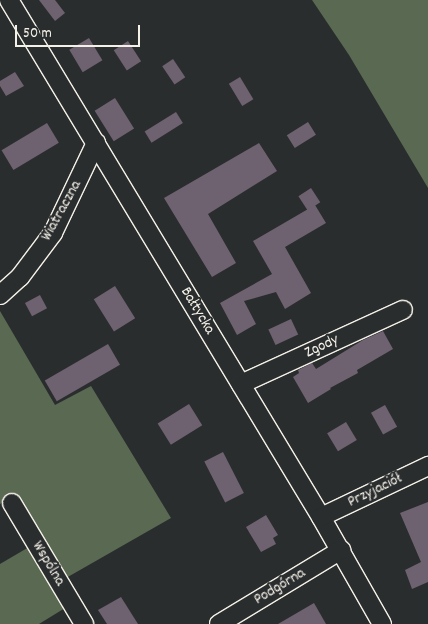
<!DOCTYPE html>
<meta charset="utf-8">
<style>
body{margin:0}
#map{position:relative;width:428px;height:624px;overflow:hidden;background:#2a2d2e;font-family:Dekko,sans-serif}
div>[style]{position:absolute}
.green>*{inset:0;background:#5a6952}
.building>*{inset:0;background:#6e6270;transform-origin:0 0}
.roads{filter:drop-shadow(1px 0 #f4f1e8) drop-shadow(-1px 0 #f4f1e8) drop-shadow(0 1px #f4f1e8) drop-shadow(0 -1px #f4f1e8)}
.minor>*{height:18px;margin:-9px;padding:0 9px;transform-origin:9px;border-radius:9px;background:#2a2d2e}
span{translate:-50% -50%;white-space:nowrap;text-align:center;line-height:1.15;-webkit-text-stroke:4px #2a2d2e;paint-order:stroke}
.street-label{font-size:16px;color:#f4f1e8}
.scale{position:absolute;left:15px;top:25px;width:125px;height:22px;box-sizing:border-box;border:2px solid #f4f1e8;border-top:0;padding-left:6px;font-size:15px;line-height:18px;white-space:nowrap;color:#f4f1e8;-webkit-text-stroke:4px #2a2d2e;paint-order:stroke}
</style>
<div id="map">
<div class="green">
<div style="clip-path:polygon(312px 0,428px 0,428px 188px,349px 55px)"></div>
<div style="clip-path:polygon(0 311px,55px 405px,91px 386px,171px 518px,66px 578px,17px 495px,0 504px)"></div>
<div style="clip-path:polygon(29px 547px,65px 608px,39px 624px,0 624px,0 564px)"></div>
</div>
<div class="building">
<div style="clip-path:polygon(39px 0,55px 0,65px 13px,55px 21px)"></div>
<div style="left:89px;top:38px;width:26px;height:23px;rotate:59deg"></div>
<div style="left:128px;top:41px;width:24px;height:17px;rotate:57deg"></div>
<div style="left:173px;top:59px;width:22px;height:13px;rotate:56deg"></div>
<div style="clip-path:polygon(15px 72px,24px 86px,6px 96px,0 86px,0 81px)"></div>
<div style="left:240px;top:77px;width:26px;height:13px;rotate:59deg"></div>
<div style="left:115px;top:98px;width:36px;height:24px;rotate:58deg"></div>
<div style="left:176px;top:112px;width:13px;height:37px;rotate:58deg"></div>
<div style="left:308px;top:122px;width:15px;height:25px;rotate:58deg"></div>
<div style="left:47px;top:123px;width:23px;height:53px;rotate:59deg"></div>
<div style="clip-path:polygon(259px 143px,277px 171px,208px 214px,236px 263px,212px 277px,164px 198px)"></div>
<div style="left:311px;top:188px;width:17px;height:15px;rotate:57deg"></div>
<div style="clip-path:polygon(315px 205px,326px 223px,285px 247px,311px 293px,285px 309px,276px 292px,244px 301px,256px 324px,237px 335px,220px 303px,272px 274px,253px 241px)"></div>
<div style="left:115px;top:286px;width:38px;height:25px;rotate:58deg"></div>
<div style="left:40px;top:295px;width:15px;height:17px;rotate:62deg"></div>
<div style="left:291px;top:319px;width:17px;height:25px;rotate:65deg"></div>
<div style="clip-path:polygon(383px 331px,393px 349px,357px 370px,358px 373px,330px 388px,331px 389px,308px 403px,293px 377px,299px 373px,298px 370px,312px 363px,316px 369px,363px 340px)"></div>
<div style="left:108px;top:344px;width:24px;height:73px;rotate:60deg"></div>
<div style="left:189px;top:404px;width:25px;height:37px;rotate:58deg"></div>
<div style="left:385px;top:405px;width:25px;height:16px;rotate:61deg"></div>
<div style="left:346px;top:422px;width:21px;height:22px;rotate:59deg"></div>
<div style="left:223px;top:452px;width:46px;height:21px;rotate:63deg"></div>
<div style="clip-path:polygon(428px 502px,428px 582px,412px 589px,405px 570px,421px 562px,400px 513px)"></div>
<div style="clip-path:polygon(266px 515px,278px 535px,273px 538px,276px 544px,261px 552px,246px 527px)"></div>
<div style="clip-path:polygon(121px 597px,138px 624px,107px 624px,98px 610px)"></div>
<div style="clip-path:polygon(314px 603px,326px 624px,278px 624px)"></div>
</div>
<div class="roads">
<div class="minor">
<div style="left:9px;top:0;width:604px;rotate:58.89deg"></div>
<div style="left:321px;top:517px;width:123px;rotate:60.3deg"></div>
<div style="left:0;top:295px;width:27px;rotate:-42deg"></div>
<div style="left:20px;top:277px;width:55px;rotate:-53.1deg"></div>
<div style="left:53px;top:233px;width:100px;rotate:-64.5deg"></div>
<div style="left:241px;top:384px;width:178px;rotate:-24.6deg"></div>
<div style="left:12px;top:503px;width:141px;rotate:59.2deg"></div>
<div style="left:321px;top:517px;width:119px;rotate:-25.5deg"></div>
<div style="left:219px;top:624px;width:143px;rotate:-31.2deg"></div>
</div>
</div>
<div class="street-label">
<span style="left:62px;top:211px;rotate:-61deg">Wiatraczna</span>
<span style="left:197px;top:311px;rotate:59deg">Bałtycka</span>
<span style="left:322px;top:347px;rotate:-25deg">Zgody</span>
<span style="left:375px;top:491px;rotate:-26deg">Przyjaciół</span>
<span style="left:48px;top:564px;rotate:59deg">Wspólna</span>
<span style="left:280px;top:587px;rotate:-31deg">Podgórna</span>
</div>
<div class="scale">50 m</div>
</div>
